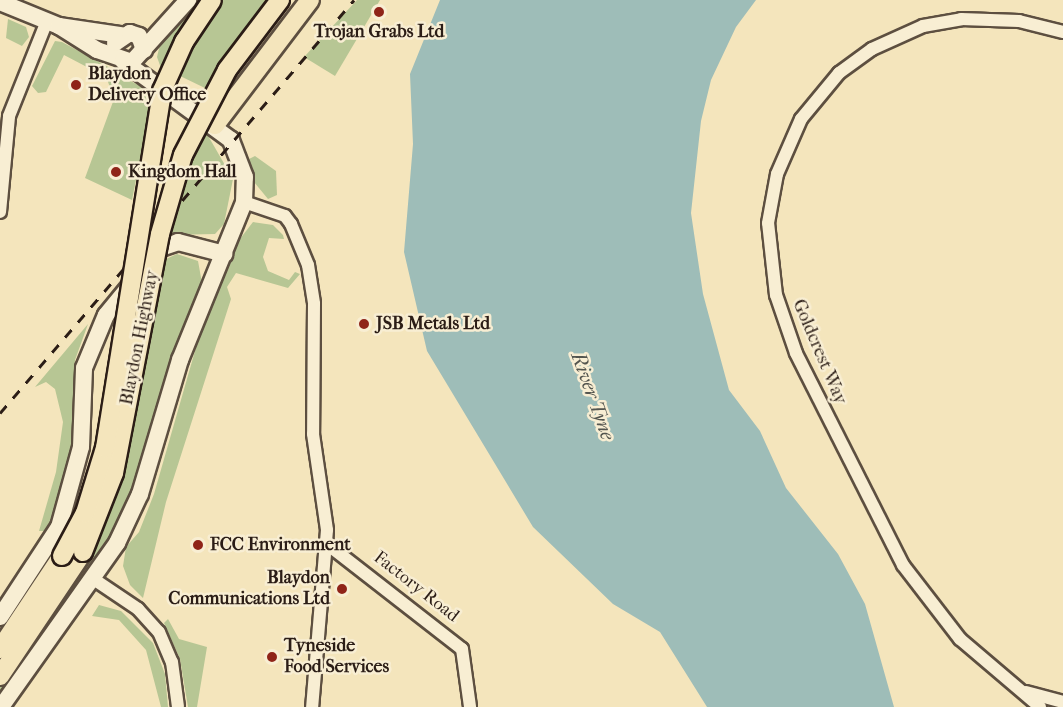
<!DOCTYPE html>
<style>
body{margin:0}
#map{position:relative;width:1063px;height:707px;overflow:hidden;background:#f4e5bc;font-family:"IM FELL French Canon",serif}
div>[style]{position:absolute}
.green>*{inset:0;background:#b7c694}
.water>*{inset:0;background:#9ebdb8}
.roads{filter:drop-shadow(2px 0 #5d4f40) drop-shadow(-2px 0 #5d4f40) drop-shadow(0 2px #5d4f40) drop-shadow(0 -2px #5d4f40)}
.minor>*{height:12px;margin:-6px;padding:0 6px;transform-origin:6px;border-radius:6px;background:#f8eed3}
.secondary>*{height:16px;margin:-8px;padding:0 8px;transform-origin:8px;border-radius:8px;background:#f8eed3}
.primary>*{height:18px;margin:-9px;padding:0 9px;transform-origin:9px;border-radius:9px;background:#f4e5bc}
.rail>*{height:3px;margin-top:-1.5px;transform-origin:0;background:repeating-linear-gradient(90deg,#2b1d16 0 10px,transparent 0 20px)}
.bridges{filter:drop-shadow(2px 0 #2b1d16) drop-shadow(-2px 0 #2b1d16) drop-shadow(0 2px #2b1d16) drop-shadow(0 -2px #2b1d16)}
.primary-bridge>*{height:18px;margin:-9px;padding:0 9px;transform-origin:9px;border-radius:9px;background:#f4e5bc}
.dots>*{width:16px;height:16px;translate:-50% -50%;box-sizing:border-box;border:3px solid #f8eed3;border-radius:50%}
span{translate:-50% -50%;white-space:nowrap;text-align:center;line-height:1.15;-webkit-text-stroke:5px #f8eed3;paint-order:stroke}
.poi-label{font-size:18px;color:#2b1d16;font-weight:700}
.left{translate:0 -50%;text-align:left}
.right{translate:-100% -50%;text-align:right}
.street-label{font-size:18px;color:#2b1d16}
.water-label{font-size:20px;color:#53554f;font-style:italic}
</style>
<div id="map">
<div class="green">
<div style="clip-path:polygon(222px 0,272px 0,207px 89px,178px 75px)"></div>
<div style="clip-path:polygon(357px 0,380px 0,335px 76px,304px 57px)"></div>
<div style="clip-path:polygon(198px 8px,162px 71px,157px 57px,161px 40px)"></div>
<div style="clip-path:polygon(8px 19px,26px 27px,29px 37px,22px 46px,6px 38px)"></div>
<div style="clip-path:polygon(55px 41px,62px 42px,112px 69px,106px 77px,64px 55px,46px 92px,38px 93px,32px 86px)"></div>
<div style="clip-path:polygon(112px 71px,153px 93px,132px 200px,85px 178px,114px 99px,107px 79px)"></div>
<div style="clip-path:polygon(203px 127px,233px 179px,224px 224px,215px 234px,169px 235px,185px 172px)"></div>
<div style="clip-path:polygon(255px 156px,276px 171px,277px 195px,268px 199px,254px 182px,249px 159px)"></div>
<div style="clip-path:polygon(253px 222px,273px 225px,283px 235px,284px 239px,269px 238px,263px 257px,268px 271px,289px 280px,295px 272px,300px 274px,288px 288px,236px 273px,227px 287px,231px 299px,166px 502px,143px 598px,130px 585px,123px 566px,126px 547px,139px 532px,154px 494px,203px 323px,236px 244px)"></div>
<div style="clip-path:polygon(177px 254px,198px 261px,202px 283px,168px 368px,133px 489px,105px 551px,0 699px,0 686px,77px 577px,106px 524px,125px 461px,166px 259px)"></div>
<div style="clip-path:polygon(88px 324px,75px 360px,71px 449px,54px 515px,46px 531px,39px 531px,56px 472px,63px 422px,55px 389px,46px 382px,35px 387px)"></div>
<div style="clip-path:polygon(99px 605px,121px 611px,153px 643px,165px 674px,168px 707px,161px 707px,146px 650px,119px 620px,92px 616px)"></div>
<div style="clip-path:polygon(168px 619px,179px 639px,207px 647px,197px 707px,188px 707px,180px 659px,164px 623px)"></div>
</div>
<div class="water">
<div style="clip-path:polygon(440px 0,756px 0,736px 27px,711px 80px,701px 121px,691px 213px,703px 294px,729px 390px,760px 431px,786px 488px,838px 554px,865px 604px,894px 707px,707px 707px,660px 632px,613px 604px,533px 527px,427px 351px,404px 252px,413px 144px,410px 74px)"></div>
</div>
<div class="roads">
<div class="minor">
<div style="left:244px;top:202px;width:43px;rotate:18.9deg"></div>
<div style="left:285px;top:216px;width:10px;rotate:53deg"></div>
<div style="left:291px;top:224px;width:44px;rotate:67.5deg"></div>
<div style="left:308px;top:265px;width:39px;rotate:81deg"></div>
<div style="left:314px;top:304px;width:130px;rotate:90.4deg"></div>
<div style="left:313px;top:434px;width:97px;rotate:81.7deg"></div>
<div style="left:327px;top:530px;width:178px;rotate:94.8deg"></div>
<div style="left:0;top:212px;width:96px;rotate:-84.6deg"></div>
<div style="left:9px;top:116px;width:102px;rotate:-68.2deg"></div>
<div style="left:327px;top:544px;width:171px;rotate:37.9deg"></div>
<div style="left:462px;top:649px;width:59px;rotate:82.1deg"></div>
<div style="left:95px;top:580px;width:52px;rotate:34deg"></div>
<div style="left:138px;top:609px;width:31px;rotate:48deg"></div>
<div style="left:159px;top:632px;width:33px;rotate:67deg"></div>
<div style="left:172px;top:662px;width:45px;rotate:82.4deg"></div>
<div style="left:1026px;top:692px;width:38px;rotate:15deg"></div>
<div style="left:1040px;top:707px;width:105px;rotate:-139.6deg"></div>
<div style="left:960px;top:639px;width:93px;rotate:-127.6deg"></div>
<div style="left:903px;top:565px;width:237px;rotate:-116.8deg"></div>
<div style="left:796px;top:353px;width:61px;rotate:-109deg"></div>
<div style="left:776px;top:295px;width:72px;rotate:-96.3deg"></div>
<div style="left:768px;top:223px;width:50px;rotate:-79.6deg"></div>
<div style="left:777px;top:174px;width:60px;rotate:-66.4deg"></div>
<div style="left:801px;top:119px;width:60px;rotate:-50.4deg"></div>
<div style="left:839px;top:73px;width:41px;rotate:-36deg"></div>
<div style="left:872px;top:49px;width:56px;rotate:-24.3deg"></div>
<div style="left:923px;top:26px;width:39px;rotate:-10deg"></div>
<div style="left:961px;top:19px;width:58px;rotate:2deg"></div>
<div style="left:1019px;top:21px;width:45px;rotate:14deg"></div>
</div>
<div class="secondary">
<div style="left:0;top:2px;width:64px;rotate:22.1deg"></div>
<div style="left:59px;top:26px;width:63px;rotate:8.3deg"></div>
<div style="left:59px;top:26px;width:45px;rotate:32.3deg"></div>
<div style="left:97px;top:50px;width:37px;rotate:19deg"></div>
<div style="left:132px;top:62px;width:84px;rotate:-47.9deg"></div>
<div style="left:115px;top:43px;width:18px;rotate:-34deg"></div>
<div style="left:130px;top:33px;width:9px;rotate:18deg"></div>
<div style="left:139px;top:36px;width:15px;rotate:70deg"></div>
<div style="left:0;top:617px;width:108px;rotate:-56.8deg"></div>
<div style="left:59px;top:527px;width:83px;rotate:-74.6deg"></div>
<div style="left:81px;top:447px;width:79px;rotate:-87.8deg"></div>
<div style="left:84px;top:368px;width:57px;rotate:-67.5deg"></div>
<div style="left:106px;top:315px;width:87px;rotate:-50.6deg"></div>
<div style="left:161px;top:248px;width:18px;rotate:-19deg"></div>
<div style="left:178px;top:242px;width:48px;rotate:14.6deg"></div>
<div style="left:1px;top:707px;width:201px;rotate:-54.7deg"></div>
<div style="left:117px;top:543px;width:54px;rotate:-64.9deg"></div>
<div style="left:140px;top:494px;width:140px;rotate:-73.4deg"></div>
<div style="left:180px;top:360px;width:170px;rotate:-67.9deg"></div>
<div style="left:244px;top:202px;width:25px;rotate:-88deg"></div>
<div style="left:245px;top:177px;width:40px;rotate:-111deg"></div>
<div style="left:231px;top:140px;width:134px;rotate:-143.8deg"></div>
</div>
<div class="primary">
<div style="left:215px;top:125px;width:157px;rotate:-52.8deg"></div>
<div style="left:0;top:649px;width:112px;rotate:-56.3deg"></div>
<div style="left:0;top:676px;width:149px;rotate:-56.2deg"></div>
</div>
</div>
<div class="rail">
<div style="left:0;top:413px;width:544px;rotate:-49.4deg"></div>
</div>
<div class="bridges">
<div class="primary-bridge">
<div style="left:83px;top:552px;width:85px;rotate:-68.6deg"></div>
<div style="left:114px;top:473px;width:243px;rotate:-79.1deg"></div>
<div style="left:160px;top:234px;width:82px;rotate:-73.8deg"></div>
<div style="left:183px;top:155px;width:96px;rotate:-62.6deg"></div>
<div style="left:227px;top:70px;width:88px;rotate:-52.9deg"></div>
<div style="left:62px;top:556px;width:49px;rotate:-61.9deg"></div>
<div style="left:85px;top:513px;width:68px;rotate:-72.9deg"></div>
<div style="left:105px;top:448px;width:362px;rotate:-80.9deg"></div>
<div style="left:162px;top:91px;width:54px;rotate:-65.8deg"></div>
<div style="left:184px;top:42px;width:50px;rotate:-56.3deg"></div>
</div>
</div>
<div class="dots">
<div style="left:379px;top:12px;background:#8f2418"></div>
<div style="left:76px;top:85px;background:#8f2418"></div>
<div style="left:116px;top:172px;background:#8f2418"></div>
<div style="left:364px;top:324px;background:#8f2418"></div>
<div style="left:198px;top:545px;background:#8f2418"></div>
<div style="left:342px;top:589px;background:#8f2418"></div>
<div style="left:272px;top:657px;background:#8f2418"></div>
</div>
<div class="poi-label">
<span style="left:379px;top:32px">Trojan Grabs Ltd</span>
<span class="left" style="left:88px;top:85px">Blaydon<br>Delivery Office</span>
<span class="left" style="left:128px;top:172px">Kingdom Hall</span>
<span class="left" style="left:376px;top:324px">JSB Metals Ltd</span>
<span class="left" style="left:210px;top:545px">FCC Environment</span>
<span class="right" style="left:330px;top:589px">Blaydon<br>Communications Ltd</span>
<span class="left" style="left:284px;top:657px">Tyneside<br>Food Services</span>
</div>
<div class="street-label">
<span style="left:140px;top:338px;rotate:-79deg">Blaydon Highway</span>
<span style="left:819px;top:352px;rotate:67deg">Goldcrest Way</span>
<span style="left:416px;top:587px;rotate:38deg">Factory Road</span>
</div>
<div class="water-label">
<span style="left:593px;top:396px;rotate:70deg">River Tyne</span>
</div>
</div>
